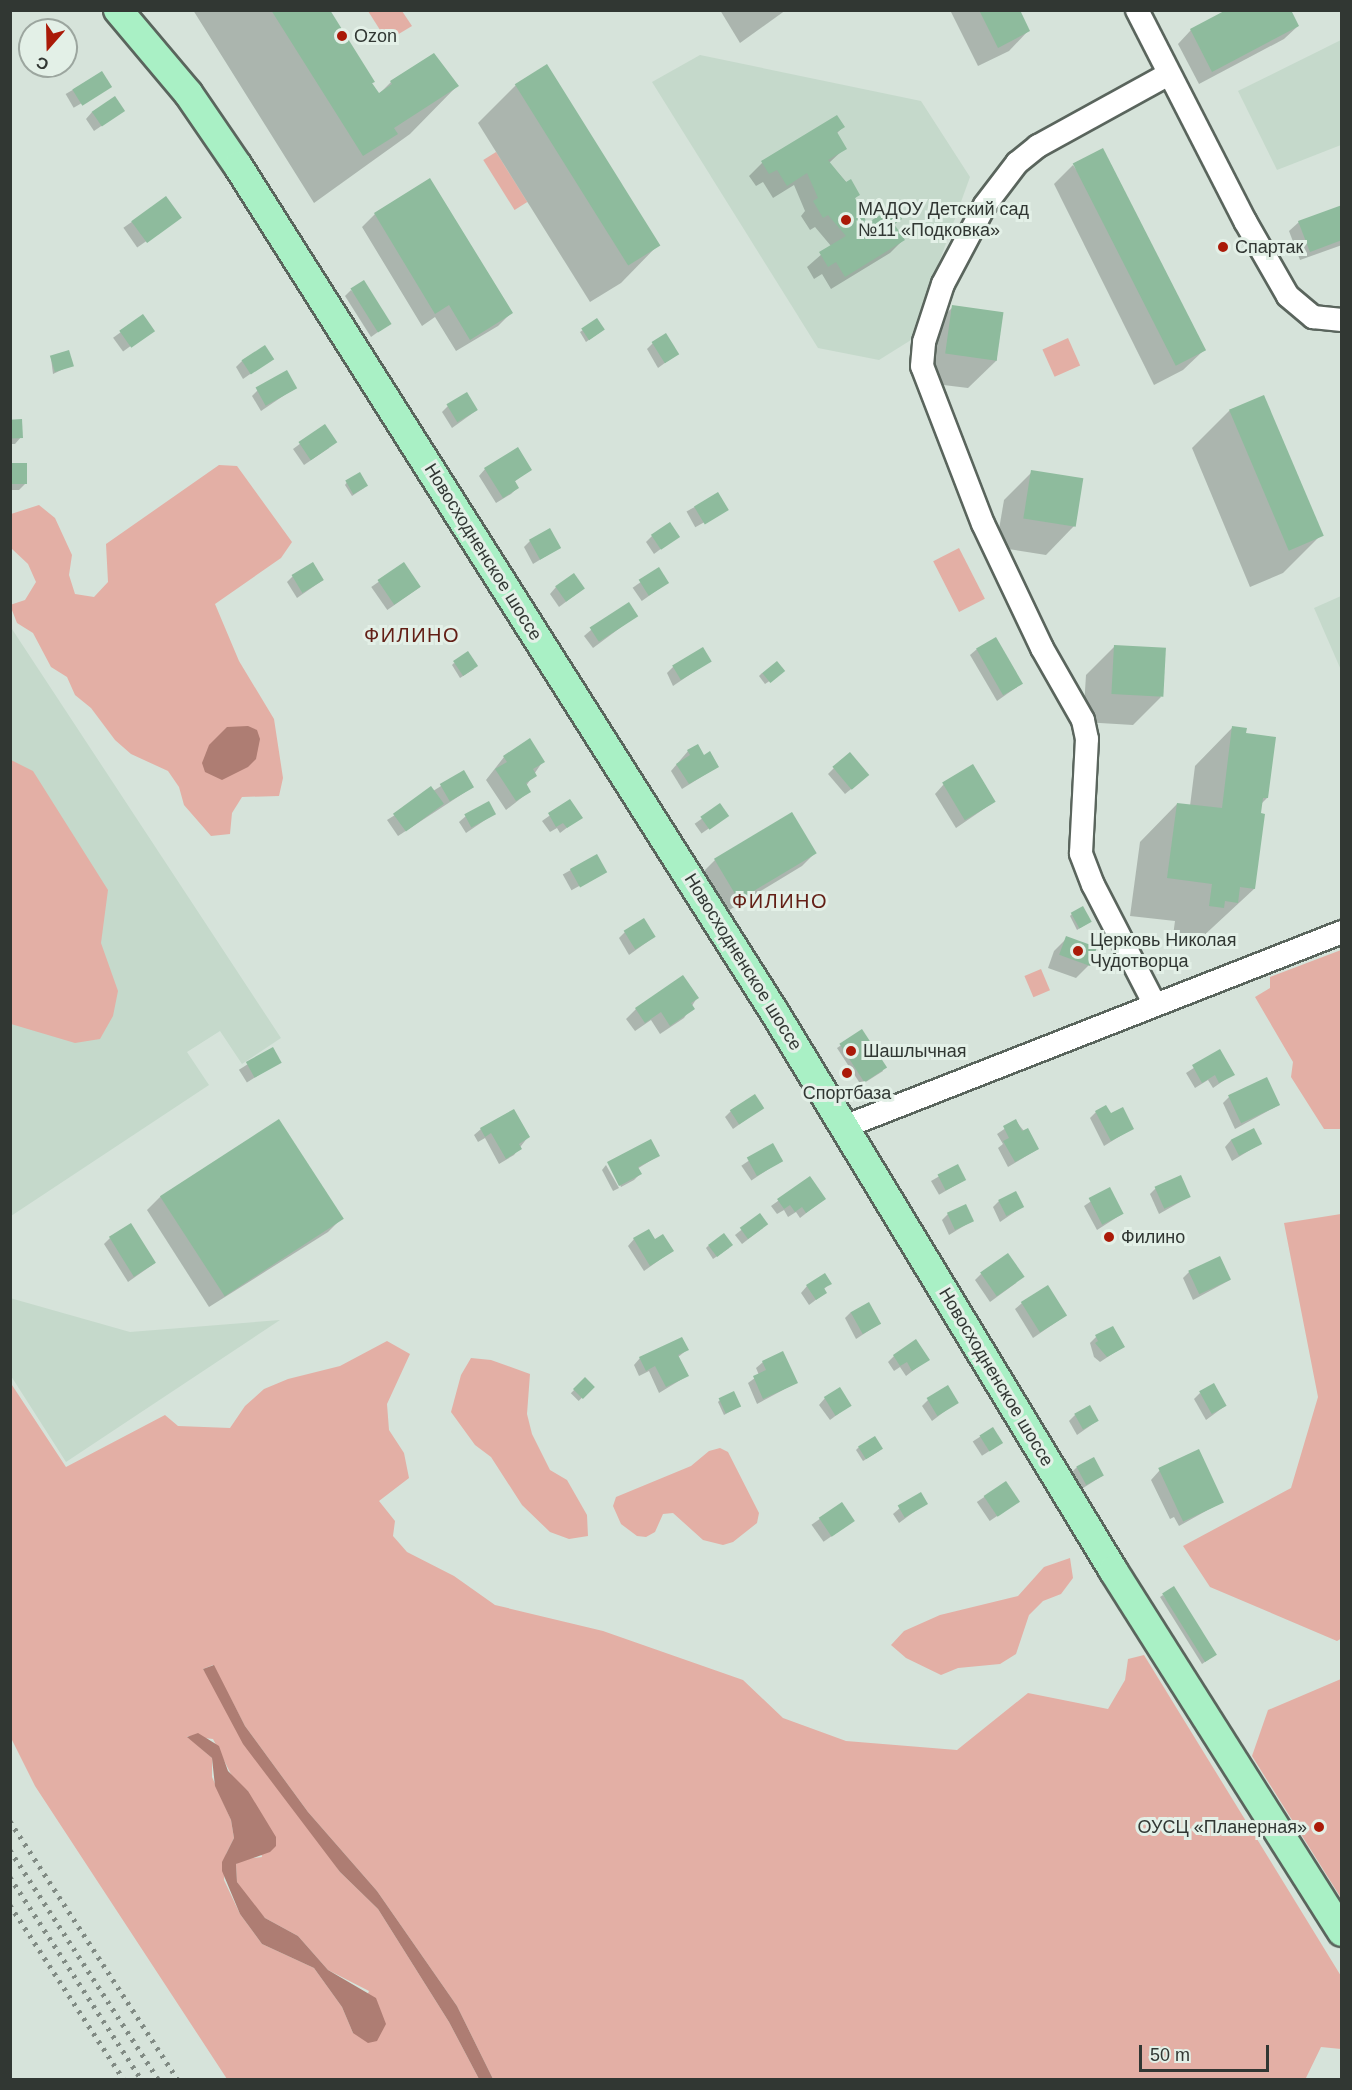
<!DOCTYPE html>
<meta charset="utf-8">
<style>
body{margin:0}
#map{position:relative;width:1352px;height:2090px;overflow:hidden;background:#d6e3da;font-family:Helvetica,sans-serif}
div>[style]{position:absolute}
.built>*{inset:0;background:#c5d9cb}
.green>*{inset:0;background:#e3afa5;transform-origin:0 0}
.water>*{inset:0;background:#ae7d73}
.shadow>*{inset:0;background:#0003;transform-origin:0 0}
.building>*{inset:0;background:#8ebb9d;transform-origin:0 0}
.roads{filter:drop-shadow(2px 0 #5a655d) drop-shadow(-2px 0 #5a655d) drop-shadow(0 2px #5a655d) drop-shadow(0 -2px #5a655d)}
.minor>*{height:22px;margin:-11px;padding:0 11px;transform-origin:11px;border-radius:11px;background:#fff}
.major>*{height:28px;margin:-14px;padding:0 14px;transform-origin:14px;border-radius:14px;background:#a9f0c5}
.rail>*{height:4.5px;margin-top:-2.25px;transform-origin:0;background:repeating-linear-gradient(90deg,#808a83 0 3px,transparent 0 9px)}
.dots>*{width:16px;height:16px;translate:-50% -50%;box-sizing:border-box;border:3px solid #e3f0e7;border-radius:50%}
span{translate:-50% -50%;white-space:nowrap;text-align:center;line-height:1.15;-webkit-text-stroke:6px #e3f0e7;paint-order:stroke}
.poi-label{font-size:18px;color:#313733}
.left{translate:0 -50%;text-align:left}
.right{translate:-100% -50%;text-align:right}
.street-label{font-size:18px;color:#313733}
.neighbourhood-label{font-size:20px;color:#631f16;letter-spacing:1.5px}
.frame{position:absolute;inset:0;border:12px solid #313733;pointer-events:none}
.north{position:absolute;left:18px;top:18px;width:60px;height:60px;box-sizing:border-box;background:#e3f0e7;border:2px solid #9ca69f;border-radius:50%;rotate:200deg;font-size:16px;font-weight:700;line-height:24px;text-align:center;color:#313733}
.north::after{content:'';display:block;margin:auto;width:21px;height:27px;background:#aa1a08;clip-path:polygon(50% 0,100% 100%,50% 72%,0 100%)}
.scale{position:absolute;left:1139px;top:2045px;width:130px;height:27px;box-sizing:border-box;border:3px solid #313733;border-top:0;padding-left:8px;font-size:18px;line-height:21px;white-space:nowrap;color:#313733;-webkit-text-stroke:4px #e3f0e7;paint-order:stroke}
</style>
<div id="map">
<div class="built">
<div style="clip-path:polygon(1341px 40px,1341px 145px,1277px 170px,1238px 91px)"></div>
<div style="clip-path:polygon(700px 55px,921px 101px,970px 177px,911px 340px,879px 360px,818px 348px,652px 82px)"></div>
<div style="clip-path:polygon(1341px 596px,1341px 670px,1314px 608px)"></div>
<div style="clip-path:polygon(10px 626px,281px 1038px,242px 1064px,220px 1031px,187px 1052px,209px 1085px,11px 1216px)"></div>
<div style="clip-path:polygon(10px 1298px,130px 1332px,280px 1320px,66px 1462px,11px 1376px)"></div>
</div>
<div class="green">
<div style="clip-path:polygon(368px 11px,402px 11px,412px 26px,387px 41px)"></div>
<div style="left:496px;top:152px;width:59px;height:15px;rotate:58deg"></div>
<div style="left:1068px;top:338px;width:30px;height:28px;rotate:66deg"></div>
<div style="clip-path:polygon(219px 465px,237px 466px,292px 542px,281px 558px,215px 604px,239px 661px,274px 719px,283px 778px,279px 796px,242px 797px,232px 813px,230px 834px,211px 836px,184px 805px,179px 787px,168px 771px,131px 754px,115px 740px,91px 708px,75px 695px,67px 677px,51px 667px,33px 633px,17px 623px,10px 605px,25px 600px,36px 582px,28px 564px,11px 548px,11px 514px,39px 505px,55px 518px,72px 555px,69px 575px,75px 594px,94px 597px,108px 582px,106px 544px)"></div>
<div style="left:959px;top:548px;width:57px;height:29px;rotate:63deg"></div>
<div style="clip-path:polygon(11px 760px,33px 771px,108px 890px,101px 943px,118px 991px,113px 1016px,100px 1039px,75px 1043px,11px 1024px)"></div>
<div style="clip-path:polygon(1341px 950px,1341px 1129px,1324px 1129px,1291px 1077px,1293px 1062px,1255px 997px,1270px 988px,1270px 977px)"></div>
<div style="left:1041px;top:969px;width:23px;height:18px;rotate:67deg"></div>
<div style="clip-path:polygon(1341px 1214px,1342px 1638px,1337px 1641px,1210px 1587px,1183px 1546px,1291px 1488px,1318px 1397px,1284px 1223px)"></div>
<div style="clip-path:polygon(evenodd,387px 1341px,410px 1354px,387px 1404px,389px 1430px,404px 1453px,409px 1478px,379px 1501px,395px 1521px,393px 1536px,407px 1552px,454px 1576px,495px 1605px,603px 1631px,743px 1680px,783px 1718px,846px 1741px,957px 1750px,1028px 1693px,1108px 1709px,1125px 1680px,1128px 1659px,1144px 1655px,1341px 1976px,1341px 2049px,1321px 2047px,1305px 2080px,493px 2079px,457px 2006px,377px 1891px,308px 1812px,245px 1726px,213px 1665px,203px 1669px,340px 1872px,378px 1909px,449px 2022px,479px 2079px,227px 2079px,35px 1786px,11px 1738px,10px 1382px,66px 1467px,165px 1415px,178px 1426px,230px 1428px,245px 1406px,264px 1389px,288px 1379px,340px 1366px,387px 1341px,187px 1736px,213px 1739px,234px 1780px,248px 1791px,262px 1857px,244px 1859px,236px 1864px,237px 1882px,247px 1898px,265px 1918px,298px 1936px,328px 1970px,369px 1991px,353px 2033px,342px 2007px,314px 1968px,262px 1944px,240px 1914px,224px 1880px,226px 1854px,234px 1838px,231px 1820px,212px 1777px,212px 1758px,187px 1736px)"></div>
<div style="clip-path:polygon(471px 1358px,491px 1360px,530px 1374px,527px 1414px,532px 1434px,550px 1470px,567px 1480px,587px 1515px,588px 1536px,569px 1539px,550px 1532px,522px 1505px,491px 1457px,475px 1445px,451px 1412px,461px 1375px)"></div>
<div style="clip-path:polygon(720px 1448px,728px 1452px,759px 1513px,757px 1523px,733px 1542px,723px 1545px,703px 1540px,673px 1513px,663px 1514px,655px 1532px,646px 1537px,637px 1536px,621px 1524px,613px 1506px,616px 1497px,691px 1466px,709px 1451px)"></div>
<div style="clip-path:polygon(1070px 1558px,1073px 1578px,1061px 1594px,1043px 1601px,1029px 1615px,1016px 1654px,1000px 1664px,958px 1668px,941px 1675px,906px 1658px,891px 1645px,904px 1631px,940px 1615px,1018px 1596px,1044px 1567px)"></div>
<div style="clip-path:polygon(1341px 1679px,1341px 1898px,1252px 1756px,1268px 1710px)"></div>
</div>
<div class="water">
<div style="clip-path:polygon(248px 726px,257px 730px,260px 739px,256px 759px,248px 767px,222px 780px,205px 772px,202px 763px,209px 745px,227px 727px)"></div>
<div style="clip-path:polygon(214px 1665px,245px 1726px,308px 1812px,377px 1891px,457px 2006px,493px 2079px,479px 2079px,449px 2022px,378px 1909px,340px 1872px,243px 1744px,203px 1669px)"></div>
<div style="clip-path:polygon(198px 1733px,219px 1746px,228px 1771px,248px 1791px,276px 1837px,276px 1846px,270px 1852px,236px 1864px,237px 1882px,265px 1918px,298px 1936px,328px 1970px,376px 1998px,386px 2024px,377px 2041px,368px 2043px,353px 2033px,342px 2007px,314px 1968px,262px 1944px,240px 1914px,222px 1871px,222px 1862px,234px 1838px,231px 1820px,215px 1786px,212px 1758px,187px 1737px)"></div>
</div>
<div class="shadow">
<div style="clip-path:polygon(193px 10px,329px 10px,374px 82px,371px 84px,378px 95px,391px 82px,457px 86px,410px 134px,314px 203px)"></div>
<div style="clip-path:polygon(720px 10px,786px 10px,740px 43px)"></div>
<div style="clip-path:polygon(950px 10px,1018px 10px,1028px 31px,1009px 51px,978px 66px)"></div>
<div style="clip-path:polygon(1229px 10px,1298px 26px,1284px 39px,1199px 84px,1178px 44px,1191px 30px)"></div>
<div style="left:102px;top:73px;width:16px;height:42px;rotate:60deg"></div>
<div style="clip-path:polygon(516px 85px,658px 245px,621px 283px,590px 302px,478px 123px)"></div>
<div style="clip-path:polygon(123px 111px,94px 131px,86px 119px,92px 112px)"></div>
<div style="clip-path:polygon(843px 127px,836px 134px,845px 148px,829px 163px,858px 195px,854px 199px,866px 226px,900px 219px,894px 225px,903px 240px,890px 253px,831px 289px,822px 274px,814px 279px,807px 267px,831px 246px,815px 227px,810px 230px,801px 216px,805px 211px,794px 185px,773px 198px,763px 182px,756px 186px,749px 176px,762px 163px)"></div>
<div style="clip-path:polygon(1073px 165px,1203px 351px,1183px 370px,1154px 385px,1054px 184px)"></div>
<div style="clip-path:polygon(430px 180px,511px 313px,498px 326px,456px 351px,435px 317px,422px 326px,362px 227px,375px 214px)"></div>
<div style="left:166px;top:198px;width:24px;height:52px;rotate:55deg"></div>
<div style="clip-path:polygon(1342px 206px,1342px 245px,1300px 260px,1289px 231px,1299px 222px)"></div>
<div style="clip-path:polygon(351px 290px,389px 324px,371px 337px,345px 296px)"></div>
<div style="clip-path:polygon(953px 307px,997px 360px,968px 388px,919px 382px,924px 335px)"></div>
<div style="left:143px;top:316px;width:17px;height:37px;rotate:54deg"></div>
<div style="clip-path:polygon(583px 330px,600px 332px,586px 342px,580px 332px)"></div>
<div style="clip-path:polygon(653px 343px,677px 354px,658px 368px,647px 349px)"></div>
<div style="clip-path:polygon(51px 358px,72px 365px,53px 374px)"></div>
<div style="clip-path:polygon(272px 359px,243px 379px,236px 367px,242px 361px)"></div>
<div style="clip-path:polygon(295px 388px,261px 411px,252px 396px,258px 390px)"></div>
<div style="clip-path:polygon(1263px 397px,1321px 535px,1283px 573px,1250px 587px,1192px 448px,1229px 411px)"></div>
<div style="clip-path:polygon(448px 406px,477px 410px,452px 428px,442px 412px)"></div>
<div style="clip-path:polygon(10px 422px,21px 437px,15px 444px,10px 444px)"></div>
<div style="clip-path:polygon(324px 426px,329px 448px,304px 465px,293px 449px)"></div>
<div style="clip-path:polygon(10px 464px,25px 484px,19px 490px,10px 490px)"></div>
<div style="clip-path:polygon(485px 469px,530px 469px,514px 482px,517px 488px,511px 494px,496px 503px,479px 476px)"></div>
<div style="clip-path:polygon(1032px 472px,1074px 526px,1046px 555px,996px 547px,1004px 500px)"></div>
<div style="clip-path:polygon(347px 482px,364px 488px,352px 496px,345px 485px)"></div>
<div style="left:718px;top:494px;width:18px;height:36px;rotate:61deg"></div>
<div style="clip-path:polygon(652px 536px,678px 536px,654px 554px,646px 542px)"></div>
<div style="clip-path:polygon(530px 541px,559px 548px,533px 564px,524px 547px)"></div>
<div style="left:404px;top:564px;width:28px;height:40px;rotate:55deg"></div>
<div style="left:658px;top:570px;width:16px;height:31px;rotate:55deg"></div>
<div style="clip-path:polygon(293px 576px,323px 580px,297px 598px,287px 582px)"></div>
<div style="clip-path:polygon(556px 587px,583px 589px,559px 607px,550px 594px)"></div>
<div style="clip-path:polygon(636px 616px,593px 648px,584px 636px,591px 630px)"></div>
<div style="clip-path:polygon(1115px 646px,1161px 697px,1133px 725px,1083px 722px,1086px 675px)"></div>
<div style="clip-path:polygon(977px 649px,1021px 684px,997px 701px,970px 655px)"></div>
<div style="clip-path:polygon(710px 661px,673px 686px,667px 673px,673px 667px)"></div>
<div style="clip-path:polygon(454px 663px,474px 669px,460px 678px,452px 665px)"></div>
<div style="clip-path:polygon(762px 673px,780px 674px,765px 684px,759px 676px)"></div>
<div style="clip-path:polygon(1232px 728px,1244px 735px,1267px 798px,1261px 804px,1254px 889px,1199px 940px,1191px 939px,1185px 945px,1172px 943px,1175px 921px,1130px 916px,1140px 842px,1177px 804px,1190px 806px,1195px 766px)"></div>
<div style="clip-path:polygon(688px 751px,717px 767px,682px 789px,671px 771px)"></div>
<div style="clip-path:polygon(504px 757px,543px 761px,526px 786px,529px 792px,506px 810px,486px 780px)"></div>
<div style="clip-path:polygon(834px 768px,861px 781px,845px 794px,828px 774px)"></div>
<div style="clip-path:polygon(944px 784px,994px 802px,956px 828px,935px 794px)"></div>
<div style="clip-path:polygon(441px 786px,473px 787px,398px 836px,387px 820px)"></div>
<div style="clip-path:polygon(570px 801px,581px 817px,560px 833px,557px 828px,550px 832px,542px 821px)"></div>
<div style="left:720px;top:806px;width:12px;height:31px;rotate:55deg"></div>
<div style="clip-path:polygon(494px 814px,466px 833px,459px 822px,466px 816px)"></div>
<div style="clip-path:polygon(815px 853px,802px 866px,726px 912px,702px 873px,715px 860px)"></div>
<div style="left:596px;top:856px;width:18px;height:38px;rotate:61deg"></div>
<div style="clip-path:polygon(1072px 914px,1090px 922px,1077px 930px,1070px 916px)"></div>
<div style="clip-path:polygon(625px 932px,654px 937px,629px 955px,619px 938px)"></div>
<div style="clip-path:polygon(1067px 938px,1089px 965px,1076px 978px,1048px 968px,1054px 951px)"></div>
<div style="clip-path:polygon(697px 998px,684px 1018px,660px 1034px,651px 1020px,635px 1031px,626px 1019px,636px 1009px)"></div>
<div style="clip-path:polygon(862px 1031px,883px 1071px,861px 1085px,837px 1048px)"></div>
<div style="left:272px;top:1049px;width:15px;height:39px;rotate:58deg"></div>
<div style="clip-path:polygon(1220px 1051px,1233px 1074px,1213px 1088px,1208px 1080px,1195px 1088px,1186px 1073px)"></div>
<div style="clip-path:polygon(1229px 1097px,1279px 1105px,1235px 1129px,1223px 1103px)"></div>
<div style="clip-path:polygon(762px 1108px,733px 1129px,725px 1117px,731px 1111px)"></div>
<div style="clip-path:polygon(1096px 1112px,1110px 1115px,1133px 1128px,1104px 1146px,1090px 1118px)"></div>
<div style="clip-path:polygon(1016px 1121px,1038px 1149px,1008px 1167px,998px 1148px,1003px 1144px,997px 1134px)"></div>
<div style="clip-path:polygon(481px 1129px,528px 1137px,514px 1155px,499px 1164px,485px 1138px,478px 1142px,474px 1135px)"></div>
<div style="clip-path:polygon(1231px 1140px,1260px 1144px,1232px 1161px,1225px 1147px)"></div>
<div style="left:772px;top:1145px;width:18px;height:37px;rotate:56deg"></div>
<div style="clip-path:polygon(658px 1156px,637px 1169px,640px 1174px,634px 1180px,621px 1187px,609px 1163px)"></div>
<div style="clip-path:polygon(606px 1165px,619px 1188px,613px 1191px,602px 1170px)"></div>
<div style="left:957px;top:1166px;width:16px;height:30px;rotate:60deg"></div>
<div style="clip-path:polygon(810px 1178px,824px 1199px,800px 1218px,796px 1212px,788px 1217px,784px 1210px,777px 1214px,771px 1206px)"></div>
<div style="clip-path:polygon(1156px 1188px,1189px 1197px,1159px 1214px,1150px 1194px)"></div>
<div style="clip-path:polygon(1109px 1189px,1122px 1214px,1097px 1230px,1084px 1206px)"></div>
<div style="clip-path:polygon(160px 1197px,341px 1219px,328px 1232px,209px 1307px,147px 1210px)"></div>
<div style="clip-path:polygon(999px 1201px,1022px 1207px,1000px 1222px,993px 1207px)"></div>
<div style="clip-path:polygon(948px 1214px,972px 1221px,949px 1235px,942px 1220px)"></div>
<div style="clip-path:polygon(760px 1215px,760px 1230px,742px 1244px,735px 1235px)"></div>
<div style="clip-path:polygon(110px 1238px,155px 1263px,128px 1282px,104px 1244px)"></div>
<div style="clip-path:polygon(634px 1239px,655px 1241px,672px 1251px,644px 1271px,628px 1246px)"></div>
<div style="clip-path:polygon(708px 1246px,729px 1248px,713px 1259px,706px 1248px)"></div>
<div style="clip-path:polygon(1189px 1272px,1230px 1280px,1193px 1300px,1183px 1278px)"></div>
<div style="clip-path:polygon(981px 1274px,1016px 1283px,990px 1302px,975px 1280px)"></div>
<div style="clip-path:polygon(830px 1283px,823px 1290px,825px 1293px,809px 1305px,801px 1293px,807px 1286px)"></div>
<div style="clip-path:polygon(1022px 1303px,1065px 1316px,1033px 1338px,1015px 1309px)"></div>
<div style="clip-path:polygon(851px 1312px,879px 1324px,856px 1339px,845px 1318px)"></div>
<div style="clip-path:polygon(1096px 1337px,1123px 1347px,1100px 1362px,1094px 1357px,1090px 1343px)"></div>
<div style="clip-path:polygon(687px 1350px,678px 1357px,687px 1376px,659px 1393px,649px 1371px,639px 1376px,634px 1365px,640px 1358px)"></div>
<div style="clip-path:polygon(894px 1356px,928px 1359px,906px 1376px,900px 1367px,894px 1371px,888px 1362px)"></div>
<div style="clip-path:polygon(763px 1362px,796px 1383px,757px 1404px,748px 1383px,759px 1375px,756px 1368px)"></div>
<div style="left:585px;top:1379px;width:11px;height:20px;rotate:45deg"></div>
<div style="clip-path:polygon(1200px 1393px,1225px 1406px,1206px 1420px,1194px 1399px)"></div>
<div style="clip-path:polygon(825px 1398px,850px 1405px,830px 1420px,819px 1405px)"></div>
<div style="clip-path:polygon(720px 1400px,740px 1406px,724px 1415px,718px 1402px)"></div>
<div style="clip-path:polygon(928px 1400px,957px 1402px,932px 1421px,922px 1406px)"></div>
<div style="clip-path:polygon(1075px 1415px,1097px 1421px,1077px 1435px,1069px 1421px)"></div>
<div style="left:992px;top:1429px;width:17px;height:23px;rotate:57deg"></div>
<div style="clip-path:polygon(859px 1447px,879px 1451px,863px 1461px,856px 1450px)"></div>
<div style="clip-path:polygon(1077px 1467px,1102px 1476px,1080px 1490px,1071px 1473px)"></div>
<div style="clip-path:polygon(1160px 1470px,1222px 1502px,1179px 1526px,1174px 1517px,1170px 1519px,1151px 1480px)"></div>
<div style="left:1005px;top:1483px;width:23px;height:34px;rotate:56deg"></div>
<div style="clip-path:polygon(926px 1503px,899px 1523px,893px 1514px,900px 1508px)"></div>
<div style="left:841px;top:1504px;width:21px;height:36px;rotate:55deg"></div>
<div style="clip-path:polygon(1163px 1595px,1212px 1657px,1202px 1664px,1160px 1597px)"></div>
</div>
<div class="building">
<div style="clip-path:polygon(271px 10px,330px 10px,375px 82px,372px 83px,379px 93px,392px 84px,390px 81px,434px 53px,459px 86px,394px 128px,398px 134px,363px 156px)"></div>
<div style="clip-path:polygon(979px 10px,1020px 10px,1030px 31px,998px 48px)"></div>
<div style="clip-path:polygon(1226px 10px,1291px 10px,1299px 26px,1212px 72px,1190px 29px)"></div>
<div style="left:547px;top:64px;width:214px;height:38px;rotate:58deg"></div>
<div style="left:102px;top:71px;width:19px;height:35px;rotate:58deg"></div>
<div style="left:115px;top:96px;width:18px;height:28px;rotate:56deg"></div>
<div style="clip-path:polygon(837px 115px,845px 127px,837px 132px,847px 149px,828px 160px,846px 182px,851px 179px,860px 195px,855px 198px,867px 223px,894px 207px,902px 219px,894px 224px,905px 240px,845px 277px,836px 262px,828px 267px,819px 252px,846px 236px,828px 215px,823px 218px,813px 201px,818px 198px,807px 173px,787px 186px,777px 170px,769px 174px,761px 161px)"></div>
<div style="left:1103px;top:148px;width:227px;height:34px;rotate:63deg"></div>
<div style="clip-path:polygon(430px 178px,513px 313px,470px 340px,449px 305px,435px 314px,374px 213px)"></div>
<div style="left:166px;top:196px;width:27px;height:43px;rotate:54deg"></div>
<div style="clip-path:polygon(1342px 205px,1342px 240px,1310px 252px,1298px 221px)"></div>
<div style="left:364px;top:280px;width:52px;height:16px;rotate:58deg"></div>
<div style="left:952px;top:305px;width:52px;height:49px;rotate:8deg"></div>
<div style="left:143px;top:314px;width:21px;height:29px;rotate:55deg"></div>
<div style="left:597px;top:318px;width:14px;height:19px;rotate:56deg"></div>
<div style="left:666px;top:333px;width:25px;height:17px;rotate:58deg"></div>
<div style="left:265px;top:345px;width:17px;height:28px;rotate:57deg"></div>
<div style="left:69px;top:350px;width:17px;height:20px;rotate:73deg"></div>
<div style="left:287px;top:370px;width:21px;height:36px;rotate:61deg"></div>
<div style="left:467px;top:392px;width:21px;height:24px;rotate:59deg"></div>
<div style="left:1264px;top:395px;width:153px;height:38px;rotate:67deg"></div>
<div style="left:22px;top:419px;width:19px;height:12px;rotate:87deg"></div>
<div style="left:325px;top:424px;width:22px;height:32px;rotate:56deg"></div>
<div style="clip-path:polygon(518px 447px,532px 470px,515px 481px,519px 488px,503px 498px,484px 468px)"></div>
<div style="left:10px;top:463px;width:17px;height:21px"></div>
<div style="left:1031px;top:470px;width:53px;height:49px;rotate:9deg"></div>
<div style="left:360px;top:472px;width:16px;height:17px;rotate:60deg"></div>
<div style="left:718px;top:492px;width:21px;height:28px;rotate:59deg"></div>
<div style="left:670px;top:522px;width:18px;height:23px;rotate:56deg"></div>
<div style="left:550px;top:528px;width:23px;height:24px;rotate:61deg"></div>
<div style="left:313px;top:562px;width:21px;height:25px;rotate:59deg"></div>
<div style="left:404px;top:562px;width:30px;height:32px;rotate:56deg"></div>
<div style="left:659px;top:567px;width:19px;height:24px;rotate:58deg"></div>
<div style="left:574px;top:573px;width:19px;height:23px;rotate:55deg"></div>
<div style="left:629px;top:602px;width:17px;height:47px;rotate:57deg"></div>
<div style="left:996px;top:637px;width:54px;height:23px;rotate:60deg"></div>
<div style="left:1114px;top:645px;width:52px;height:49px;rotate:3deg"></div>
<div style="left:703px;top:647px;width:17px;height:36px;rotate:59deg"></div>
<div style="left:468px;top:651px;width:18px;height:18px;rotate:56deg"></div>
<div style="left:777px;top:661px;width:13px;height:19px;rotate:51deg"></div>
<div style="clip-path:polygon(1232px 726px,1247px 728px,1246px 733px,1276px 737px,1268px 798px,1263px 798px,1261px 813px,1265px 814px,1255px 889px,1240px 887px,1238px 903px,1225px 901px,1224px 908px,1209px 906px,1212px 884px,1167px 878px,1177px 803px,1222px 808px)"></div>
<div style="clip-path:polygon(530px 738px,545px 762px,533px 769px,537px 776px,526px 783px,531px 792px,516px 801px,495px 769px,507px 762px,503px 756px)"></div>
<div style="clip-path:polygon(698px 744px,704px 755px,710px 751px,719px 767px,689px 784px,676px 764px,690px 755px,687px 750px)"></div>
<div style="left:850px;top:752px;width:30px;height:23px;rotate:50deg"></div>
<div style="left:973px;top:764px;width:44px;height:36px;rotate:59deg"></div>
<div style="left:464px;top:770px;width:20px;height:28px;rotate:60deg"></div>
<div style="left:431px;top:786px;width:22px;height:47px;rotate:54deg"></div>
<div style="clip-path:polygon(570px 799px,583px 818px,567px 828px,563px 823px,556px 827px,548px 813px)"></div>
<div style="left:489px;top:801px;width:15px;height:28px;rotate:62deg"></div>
<div style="left:720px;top:803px;width:16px;height:24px;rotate:55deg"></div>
<div style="left:792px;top:812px;width:48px;height:91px;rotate:59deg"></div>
<div style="left:597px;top:854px;width:21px;height:31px;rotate:61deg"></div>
<div style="left:1083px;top:906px;width:18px;height:14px;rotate:61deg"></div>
<div style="left:644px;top:918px;width:22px;height:24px;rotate:58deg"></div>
<div style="left:1066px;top:936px;width:33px;height:20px;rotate:20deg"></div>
<div style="clip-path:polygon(683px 975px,699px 998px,691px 1003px,695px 1009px,670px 1026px,661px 1012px,645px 1023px,635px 1008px)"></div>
<div style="left:862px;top:1029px;width:46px;height:27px;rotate:57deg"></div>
<div style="left:273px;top:1047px;width:18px;height:31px;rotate:61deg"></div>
<div style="clip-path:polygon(1220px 1049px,1235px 1075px,1219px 1083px,1215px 1075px,1202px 1083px,1192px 1065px)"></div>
<div style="left:1267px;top:1077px;width:31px;height:43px;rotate:65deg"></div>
<div style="left:755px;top:1094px;width:17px;height:30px;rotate:57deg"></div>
<div style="clip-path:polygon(1106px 1105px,1111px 1113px,1123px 1107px,1134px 1129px,1111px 1141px,1095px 1111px)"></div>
<div style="clip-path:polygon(514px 1109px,530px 1137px,519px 1144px,522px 1149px,506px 1159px,491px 1133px,485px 1137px,480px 1128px)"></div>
<div style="left:279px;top:1119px;width:119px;height:142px;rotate:57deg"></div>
<div style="clip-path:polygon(1016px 1119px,1022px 1131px,1028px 1128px,1039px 1149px,1015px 1162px,1003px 1141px,1009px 1138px,1003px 1126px)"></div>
<div style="left:1254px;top:1128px;width:18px;height:26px;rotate:63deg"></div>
<div style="clip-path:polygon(651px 1139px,660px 1156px,638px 1167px,642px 1174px,619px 1186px,607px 1162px)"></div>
<div style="left:773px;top:1143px;width:21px;height:30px;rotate:61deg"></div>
<div style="left:958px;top:1164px;width:18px;height:23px;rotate:63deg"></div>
<div style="left:1181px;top:1175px;width:24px;height:29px;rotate:66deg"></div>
<div style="clip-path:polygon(810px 1176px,826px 1199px,806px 1213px,802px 1207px,795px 1212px,790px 1205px,784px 1209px,777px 1199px)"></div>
<div style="left:1110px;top:1187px;width:30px;height:24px;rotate:63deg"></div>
<div style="left:1016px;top:1191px;width:18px;height:20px;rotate:63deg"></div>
<div style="left:966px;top:1204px;width:19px;height:21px;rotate:65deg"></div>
<div style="left:760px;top:1213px;width:14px;height:25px;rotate:54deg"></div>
<div style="left:131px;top:1223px;width:47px;height:26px;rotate:58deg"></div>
<div style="clip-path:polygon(649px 1229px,655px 1239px,663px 1234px,674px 1251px,650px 1266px,633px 1238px)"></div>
<div style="left:724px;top:1233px;width:15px;height:20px;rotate:53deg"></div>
<div style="left:1008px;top:1253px;width:29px;height:34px;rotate:55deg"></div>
<div style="left:1220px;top:1256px;width:26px;height:35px;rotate:65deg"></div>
<div style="clip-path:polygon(825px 1273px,832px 1284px,824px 1288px,827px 1293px,816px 1300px,806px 1285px)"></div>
<div style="left:1048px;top:1285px;width:36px;height:32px;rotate:58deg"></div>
<div style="left:869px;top:1302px;width:25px;height:21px;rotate:61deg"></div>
<div style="clip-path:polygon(1113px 1326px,1125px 1347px,1107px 1357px,1095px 1343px,1098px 1341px,1095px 1335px)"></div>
<div style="clip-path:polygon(682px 1337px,689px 1350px,678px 1355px,689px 1376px,666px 1387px,655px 1366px,646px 1371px,639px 1357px)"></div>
<div style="clip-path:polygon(916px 1339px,930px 1360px,912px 1371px,907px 1362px,900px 1366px,893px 1355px)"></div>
<div style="clip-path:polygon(783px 1351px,798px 1383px,763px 1399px,753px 1376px,766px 1370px,762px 1361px)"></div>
<div style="left:585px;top:1377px;width:14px;height:17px;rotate:45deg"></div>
<div style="left:1214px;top:1383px;width:26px;height:17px;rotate:61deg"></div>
<div style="left:948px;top:1385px;width:21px;height:25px;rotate:59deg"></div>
<div style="left:840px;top:1387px;width:22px;height:19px;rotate:58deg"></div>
<div style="left:734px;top:1391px;width:17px;height:17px;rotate:65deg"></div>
<div style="left:1090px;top:1405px;width:18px;height:18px;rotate:61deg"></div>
<div style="left:993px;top:1427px;width:19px;height:16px;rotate:58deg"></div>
<div style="left:875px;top:1436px;width:15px;height:20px;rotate:58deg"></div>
<div style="left:1199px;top:1449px;width:59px;height:45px;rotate:65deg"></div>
<div style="left:1094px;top:1457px;width:21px;height:20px;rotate:62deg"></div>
<div style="left:1006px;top:1481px;width:25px;height:27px;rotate:56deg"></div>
<div style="left:921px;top:1492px;width:14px;height:27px;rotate:60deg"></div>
<div style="left:842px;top:1502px;width:23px;height:28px;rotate:56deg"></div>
<div style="left:1174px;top:1586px;width:81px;height:14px;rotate:58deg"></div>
</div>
<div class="roads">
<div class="minor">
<div style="left:1137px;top:10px;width:237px;rotate:62.9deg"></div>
<div style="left:1245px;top:221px;width:86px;rotate:60.2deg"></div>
<div style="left:1288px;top:296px;width:33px;rotate:40deg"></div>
<div style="left:1313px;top:317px;width:29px;rotate:6deg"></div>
<div style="left:1154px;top:1003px;width:133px;rotate:-117.3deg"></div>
<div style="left:1093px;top:885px;width:34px;rotate:-111deg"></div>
<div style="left:1081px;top:853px;width:114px;rotate:-87deg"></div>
<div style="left:1087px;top:739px;width:19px;rotate:-102deg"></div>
<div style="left:1083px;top:720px;width:83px;rotate:-119.7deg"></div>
<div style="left:1042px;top:648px;width:137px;rotate:-115.4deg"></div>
<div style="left:983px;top:524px;width:169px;rotate:-111.1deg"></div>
<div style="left:922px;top:366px;width:24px;rotate:-85deg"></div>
<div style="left:924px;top:342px;width:61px;rotate:-71.9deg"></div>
<div style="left:943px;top:284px;width:89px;rotate:-62deg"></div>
<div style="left:985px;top:205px;width:53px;rotate:-52.7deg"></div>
<div style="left:1017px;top:163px;width:27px;rotate:-39deg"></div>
<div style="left:1038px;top:146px;width:149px;rotate:-28.8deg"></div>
<div style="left:844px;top:1127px;width:535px;rotate:-21.38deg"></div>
</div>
<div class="major">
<div style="left:118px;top:10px;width:109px;rotate:49.9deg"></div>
<div style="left:188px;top:93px;width:88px;rotate:55.6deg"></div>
<div style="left:238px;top:166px;width:1003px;rotate:57.63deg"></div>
<div style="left:775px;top:1013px;width:652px;rotate:58.75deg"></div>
<div style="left:1113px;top:1570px;width:428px;rotate:57.7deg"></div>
</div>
</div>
<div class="rail">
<div style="left:10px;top:1821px;width:309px;rotate:57deg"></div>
<div style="left:10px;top:1850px;width:274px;rotate:57.1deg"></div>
<div style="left:10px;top:1877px;width:242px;rotate:57deg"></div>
<div style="left:10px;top:1905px;width:209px;rotate:56.9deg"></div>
</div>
<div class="dots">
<div style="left:342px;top:36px;background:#aa1a08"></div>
<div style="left:846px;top:220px;background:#aa1a08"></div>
<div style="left:1223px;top:247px;background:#aa1a08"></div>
<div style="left:1078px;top:951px;background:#aa1a08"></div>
<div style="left:851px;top:1051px;background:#aa1a08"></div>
<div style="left:847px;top:1073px;background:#aa1a08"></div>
<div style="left:1109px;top:1237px;background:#aa1a08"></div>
<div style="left:1319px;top:1827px;background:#aa1a08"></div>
</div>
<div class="poi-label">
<span class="left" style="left:354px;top:36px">Ozon</span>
<span class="left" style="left:858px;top:220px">МАДОУ Детский сад<br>№11 «Подковка»</span>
<span class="left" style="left:1235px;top:247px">Спартак</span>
<span class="left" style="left:1090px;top:951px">Церковь Николая<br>Чудотворца</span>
<span class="left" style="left:863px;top:1051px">Шашлычная</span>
<span style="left:847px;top:1093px">Спортбаза</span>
<span class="left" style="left:1121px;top:1237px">Филино</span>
<span class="right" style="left:1307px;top:1827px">ОУСЦ «Планерная»</span>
</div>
<div class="street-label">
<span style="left:483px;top:552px;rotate:58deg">Новосходненское шоссе</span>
<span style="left:743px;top:962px;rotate:58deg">Новосходненское шоссе</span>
<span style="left:996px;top:1377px;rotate:59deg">Новосходненское шоссе</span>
</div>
<div class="neighbourhood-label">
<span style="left:412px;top:635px">ФИЛИНО</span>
<span style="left:780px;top:901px">ФИЛИНО</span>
</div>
<div class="frame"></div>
<div class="north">С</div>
<div class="scale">50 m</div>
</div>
